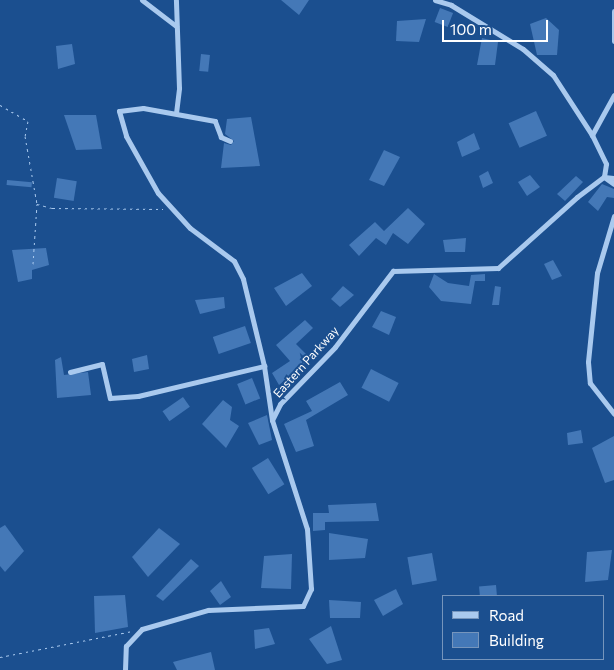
<!DOCTYPE html>
<style>
body{margin:0}
#map{position:relative;width:614px;height:670px;overflow:hidden;background:#1b4f8f;font-family:Commissioner,sans-serif}
div>[style]{position:absolute}
.building>*{inset:0;background:#4478b7;transform-origin:0 0}
.path>*{height:1px;margin-top:-0.5px;transform-origin:0;background:repeating-linear-gradient(90deg,#a9c9ee 0 2.5px,transparent 0 6.5px)}
.street>*{height:5px;margin:-2.5px;padding:0 2.5px;transform-origin:2.5px;border-radius:2.5px;background:#a9c9ee}
span{translate:-50% -50%;white-space:nowrap;text-align:center;line-height:1.15;-webkit-text-stroke:4px #1b4f8f;paint-order:stroke}
.street-label{font-size:12px;color:#fff}
.legend{position:absolute;left:442px;top:595px;width:162px;height:65px;box-sizing:border-box;background:#1b4f8f;border:1px solid #7695bc;margin:0;padding:6px 9px;list-style:none;font-size:15px;color:#fff}
.legend li{display:flex;align-items:center;gap:10px;height:25px}
.legend b{width:25px;border:1px solid #7695bc}
.scale{position:absolute;left:442px;top:20px;width:106px;height:22px;box-sizing:border-box;border:2px solid #fff;border-top:0;padding-left:6px;font-size:15px;line-height:18px;white-space:nowrap;color:#fff;-webkit-text-stroke:4px #1b4f8f;paint-order:stroke}
</style>
<div id="map">
<div class="building">
<div style="clip-path:polygon(281px 0,309px 0,299px 15px)"></div>
<div style="left:440px;top:8px;width:14px;height:15px;rotate:21deg"></div>
<div style="clip-path:polygon(546px 18px,559px 30px,557px 55px,537px 55px,530px 24px)"></div>
<div style="clip-path:polygon(426px 19px,419px 42px,396px 41px,397px 21px)"></div>
<div style="clip-path:polygon(482px 38px,498px 42px,495px 65px,477px 65px)"></div>
<div style="clip-path:polygon(72px 44px,75px 64px,58px 69px,56px 46px)"></div>
<div style="left:201px;top:54px;width:9px;height:17px;rotate:6deg"></div>
<div style="left:536px;top:111px;width:27px;height:30px;rotate:66deg"></div>
<div style="clip-path:polygon(64px 115px,96px 115px,102px 149px,76px 150px)"></div>
<div style="clip-path:polygon(251px 117px,260px 166px,221px 168px,224px 143px,231px 145px,234px 141px,225px 134px,227px 119px)"></div>
<div style="clip-path:polygon(474px 133px,480px 149px,462px 157px,457px 142px)"></div>
<div style="clip-path:polygon(384px 150px,400px 157px,384px 186px,369px 180px)"></div>
<div style="clip-path:polygon(488px 171px,493px 183px,483px 188px,479px 176px)"></div>
<div style="clip-path:polygon(530px 175px,540px 187px,527px 196px,518px 182px)"></div>
<div style="clip-path:polygon(576px 176px,583px 182px,565px 201px,557px 194px)"></div>
<div style="left:57px;top:178px;width:20px;height:20px;rotate:9deg"></div>
<div style="left:7px;top:180px;width:25px;height:5px;rotate:5deg"></div>
<div style="clip-path:polygon(602px 184px,614px 189px,614px 198px,607px 197px,598px 211px,588px 202px)"></div>
<div style="clip-path:polygon(408px 208px,425px 224px,408px 244px,393px 233px,386px 245px,376px 238px,359px 256px,349px 245px,375px 222px,384px 231px)"></div>
<div style="clip-path:polygon(466px 238px,465px 252px,445px 252px,443px 240px)"></div>
<div style="clip-path:polygon(46px 248px,49px 265px,32px 270px,32px 279px,18px 282px,12px 250px)"></div>
<div style="clip-path:polygon(553px 260px,562px 276px,552px 280px,544px 264px)"></div>
<div style="clip-path:polygon(302px 273px,312px 286px,286px 306px,274px 288px)"></div>
<div style="clip-path:polygon(434px 274px,448px 283px,469px 286px,471px 275px,485px 274px,485px 281px,475px 281px,471px 304px,441px 301px,429px 287px)"></div>
<div style="clip-path:polygon(343px 286px,354px 295px,340px 307px,331px 299px)"></div>
<div style="clip-path:polygon(495px 286px,501px 287px,499px 305px,492px 305px)"></div>
<div style="clip-path:polygon(224px 297px,225px 308px,200px 314px,195px 300px)"></div>
<div style="clip-path:polygon(381px 311px,396px 317px,389px 335px,372px 327px)"></div>
<div style="clip-path:polygon(305px 320px,313px 328px,296px 344px,311px 359px,279px 385px,272px 373px,290px 361px,276px 345px)"></div>
<div style="left:245px;top:326px;width:18px;height:34px;rotate:71deg"></div>
<div style="clip-path:polygon(147px 355px,149px 369px,134px 372px,132px 359px)"></div>
<div style="clip-path:polygon(61px 357px,64px 375px,88px 372px,91px 395px,57px 398px,55px 360px)"></div>
<div style="left:371px;top:369px;width:31px;height:21px;rotate:27deg"></div>
<div style="left:252px;top:378px;width:22px;height:16px;rotate:68deg"></div>
<div style="clip-path:polygon(340px 382px,348px 395px,306px 420px,314px 446px,296px 452px,284px 424px,312px 411px,306px 401px)"></div>
<div style="left:183px;top:397px;width:12px;height:25px;rotate:55deg"></div>
<div style="clip-path:polygon(223px 400px,232px 407px,230px 420px,239px 426px,226px 448px,202px 424px)"></div>
<div style="clip-path:polygon(267px 415px,272px 440px,259px 445px,248px 423px)"></div>
<div style="clip-path:polygon(581px 430px,583px 443px,568px 445px,567px 433px)"></div>
<div style="clip-path:polygon(614px 436px,614px 480px,605px 483px,592px 448px)"></div>
<div style="left:268px;top:458px;width:31px;height:19px;rotate:58deg"></div>
<div style="clip-path:polygon(376px 503px,379px 521px,325px 522px,325px 530px,313px 531px,313px 513px,329px 513px,328px 505px)"></div>
<div style="clip-path:polygon(5px 525px,24px 551px,5px 572px,0 566px,0 528px)"></div>
<div style="clip-path:polygon(159px 528px,180px 544px,148px 577px,132px 557px)"></div>
<div style="clip-path:polygon(329px 533px,368px 539px,365px 558px,329px 560px)"></div>
<div style="clip-path:polygon(612px 550px,608px 580px,585px 582px,587px 552px)"></div>
<div style="left:432px;top:553px;width:28px;height:25px;rotate:80deg"></div>
<div style="clip-path:polygon(292px 554px,291px 589px,261px 588px,264px 556px)"></div>
<div style="clip-path:polygon(191px 559px,199px 566px,163px 601px,156px 596px)"></div>
<div style="clip-path:polygon(221px 581px,231px 597px,220px 605px,210px 591px)"></div>
<div style="left:496px;top:585px;width:11px;height:17px;rotate:85deg"></div>
<div style="clip-path:polygon(396px 589px,403px 604px,383px 616px,374px 600px)"></div>
<div style="clip-path:polygon(125px 595px,128px 627px,95px 633px,94px 596px)"></div>
<div style="clip-path:polygon(329px 600px,361px 602px,360px 618px,330px 618px)"></div>
<div style="clip-path:polygon(331px 626px,342px 660px,327px 664px,309px 639px)"></div>
<div style="clip-path:polygon(269px 628px,275px 644px,255px 649px,254px 630px)"></div>
<div style="clip-path:polygon(211px 652px,215px 670px,177px 670px,173px 662px)"></div>
</div>
<div class="path">
<div style="left:0;top:105px;width:32px;rotate:30deg"></div>
<div style="left:28px;top:121px;width:15px;rotate:101deg"></div>
<div style="left:25px;top:136px;width:69px;rotate:80deg"></div>
<div style="left:37px;top:204px;width:16px;rotate:15deg"></div>
<div style="left:52px;top:208px;width:111px;rotate:0.5deg"></div>
<div style="left:33px;top:264px;width:60px;rotate:-86.2deg"></div>
<div style="left:0;top:657px;width:135px;rotate:-11.1deg"></div>
</div>
<div class="street">
<div style="left:142px;top:0;width:43px;rotate:37.4deg"></div>
<div style="left:435px;top:0;width:17px;rotate:17deg"></div>
<div style="left:451px;top:5px;width:84px;rotate:31.4deg"></div>
<div style="left:523px;top:49px;width:40px;rotate:41deg"></div>
<div style="left:553px;top:75px;width:72px;rotate:57deg"></div>
<div style="left:614px;top:11px;width:30px;rotate:90deg"></div>
<div style="left:614px;top:95px;width:46px;rotate:118.8deg"></div>
<div style="left:592px;top:135px;width:32px;rotate:64deg"></div>
<div style="left:606px;top:164px;width:13px;rotate:99deg"></div>
<div style="left:604px;top:177px;width:12px;rotate:35deg"></div>
<div style="left:176px;top:113px;width:25px;rotate:-83deg"></div>
<div style="left:179px;top:88px;width:88px;rotate:-92deg"></div>
<div style="left:230px;top:141px;width:10px;rotate:-156deg"></div>
<div style="left:221px;top:137px;width:17px;rotate:-111deg"></div>
<div style="left:215px;top:121px;width:73px;rotate:-169.8deg"></div>
<div style="left:143px;top:108px;width:24px;rotate:173deg"></div>
<div style="left:119px;top:111px;width:26px;rotate:74deg"></div>
<div style="left:126px;top:136px;width:65px;rotate:60.7deg"></div>
<div style="left:158px;top:193px;width:47px;rotate:47.6deg"></div>
<div style="left:190px;top:228px;width:55px;rotate:36.9deg"></div>
<div style="left:234px;top:261px;width:20px;rotate:63deg"></div>
<div style="left:243px;top:279px;width:89px;rotate:76.4deg"></div>
<div style="left:264px;top:366px;width:55px;rotate:81.6deg"></div>
<div style="left:614px;top:216px;width:59px;rotate:106.6deg"></div>
<div style="left:597px;top:273px;width:89px;rotate:95.8deg"></div>
<div style="left:588px;top:362px;width:21px;rotate:85deg"></div>
<div style="left:590px;top:383px;width:39px;rotate:52deg"></div>
<div style="left:70px;top:372px;width:33px;rotate:-14deg"></div>
<div style="left:102px;top:364px;width:35px;rotate:77deg"></div>
<div style="left:110px;top:398px;width:28px;rotate:-4deg"></div>
<div style="left:138px;top:396px;width:130px;rotate:-13.4deg"></div>
<div style="left:125px;top:670px;width:24px;rotate:-88deg"></div>
<div style="left:126px;top:646px;width:23px;rotate:-47deg"></div>
<div style="left:142px;top:629px;width:69px;rotate:-16.1deg"></div>
<div style="left:208px;top:610px;width:95px;rotate:-2.4deg"></div>
<div style="left:303px;top:606px;width:19px;rotate:-65deg"></div>
<div style="left:311px;top:589px;width:60px;rotate:-93.8deg"></div>
<div style="left:307px;top:529px;width:114px;rotate:-107.8deg"></div>
<div style="left:272px;top:420px;width:18px;rotate:-63deg"></div>
<div style="left:280px;top:404px;width:79px;rotate:-46deg"></div>
<div style="left:335px;top:347px;width:96px;rotate:-52.7deg"></div>
<div style="left:393px;top:271px;width:105px;rotate:-1.6deg"></div>
<div style="left:498px;top:268px;width:106px;rotate:-41.9deg"></div>
<div style="left:577px;top:197px;width:34px;rotate:-37deg"></div>
<div style="left:604px;top:177px;width:10px;rotate:6deg"></div>
</div>
<div class="street-label">
<span style="left:306px;top:362px;rotate:-48deg">Eastern Parkway</span>
</div>
<ul class="legend">
<li><b style="height:6px;background:#a9c9ee"></b>Road</li>
<li><b style="height:14px;background:#4478b7"></b>Building</li>
</ul>
<div class="scale">100 m</div>
</div>
